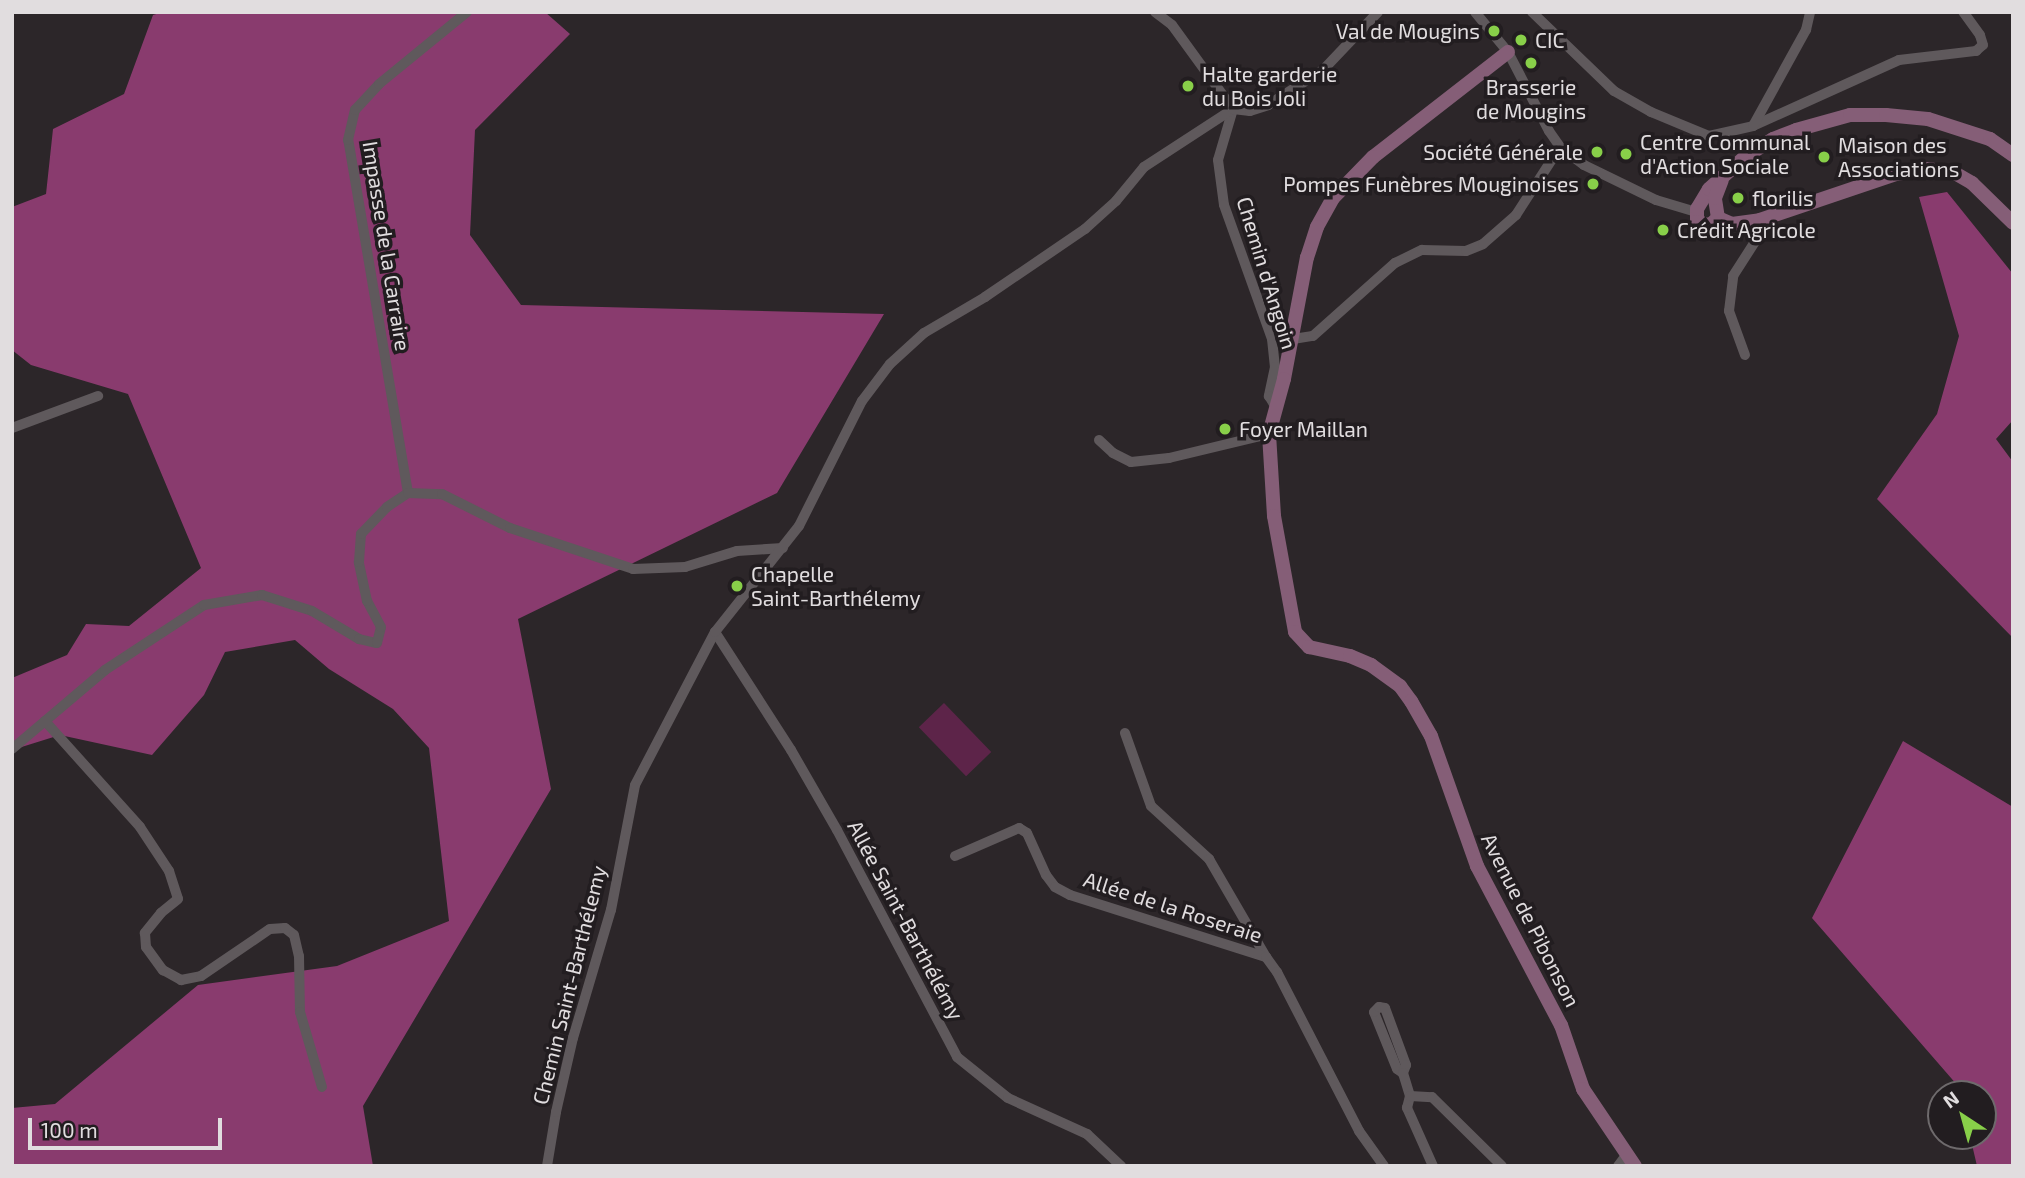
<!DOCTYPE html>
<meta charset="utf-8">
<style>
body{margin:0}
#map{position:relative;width:2025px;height:1178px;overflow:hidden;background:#2c2629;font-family:"Exo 2",sans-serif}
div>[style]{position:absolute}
.green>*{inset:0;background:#5d2449;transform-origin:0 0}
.forest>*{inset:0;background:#893b6e}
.street>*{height:10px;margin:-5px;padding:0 5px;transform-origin:5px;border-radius:5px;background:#5f595c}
.secondary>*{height:14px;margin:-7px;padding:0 7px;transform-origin:7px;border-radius:7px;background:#855e77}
.dots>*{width:19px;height:19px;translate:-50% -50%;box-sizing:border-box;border:4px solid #221d20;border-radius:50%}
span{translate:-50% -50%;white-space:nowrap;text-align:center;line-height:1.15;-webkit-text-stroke:7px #221d20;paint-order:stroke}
.poi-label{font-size:21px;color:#e1dddf}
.right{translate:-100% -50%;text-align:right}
.left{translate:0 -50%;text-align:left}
.street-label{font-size:21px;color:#e1dddf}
.frame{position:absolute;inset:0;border:14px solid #e1dddf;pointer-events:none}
.north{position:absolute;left:1927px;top:1080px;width:70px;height:70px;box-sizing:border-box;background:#221d20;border:2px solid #6e6a6c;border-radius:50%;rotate:324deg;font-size:19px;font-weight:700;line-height:28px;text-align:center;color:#e1dddf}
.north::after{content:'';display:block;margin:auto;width:24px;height:32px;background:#88cf49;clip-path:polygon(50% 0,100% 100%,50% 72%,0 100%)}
.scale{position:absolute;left:28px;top:1118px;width:194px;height:32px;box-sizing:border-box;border:4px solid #e1dddf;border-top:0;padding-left:9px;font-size:21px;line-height:24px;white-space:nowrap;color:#e1dddf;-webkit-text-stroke:5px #221d20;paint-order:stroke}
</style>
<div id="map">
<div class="green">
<div style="left:944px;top:703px;width:68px;height:35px;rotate:46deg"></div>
</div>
<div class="forest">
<div style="clip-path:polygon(163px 12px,545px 12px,570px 34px,475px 130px,470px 235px,521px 305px,884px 314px,777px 493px,518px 619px,551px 789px,363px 1106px,373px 1166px,12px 1166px,12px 1108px,55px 1104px,198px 985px,337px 966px,449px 921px,429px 748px,393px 709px,329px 669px,295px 640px,225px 652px,204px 695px,152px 755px,60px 735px,12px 750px,12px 678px,67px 655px,86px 624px,129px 626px,201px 568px,128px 394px,31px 365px,12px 350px,12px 207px,46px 194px,53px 129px,124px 94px,153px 15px)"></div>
<div style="clip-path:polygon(1947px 192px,2013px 274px,2013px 420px,1996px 439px,2013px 462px,2013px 638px,1877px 499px,1937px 414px,1959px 336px,1919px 197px)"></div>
<div style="clip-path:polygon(1903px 741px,2013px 807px,2013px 1166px,1977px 1166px,1970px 1136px,1983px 1136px,1983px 1094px,1960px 1094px,1958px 1086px,1812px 918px)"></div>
</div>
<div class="street">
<div style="left:1155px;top:12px;width:21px;rotate:37deg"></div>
<div style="left:1172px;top:25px;width:104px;rotate:54deg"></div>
<div style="left:1233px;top:109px;width:53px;rotate:106.4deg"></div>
<div style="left:1218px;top:160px;width:45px;rotate:82.4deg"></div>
<div style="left:1224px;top:205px;width:142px;rotate:70.3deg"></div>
<div style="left:1272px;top:339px;width:28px;rotate:84deg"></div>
<div style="left:1275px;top:367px;width:30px;rotate:102deg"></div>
<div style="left:1269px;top:396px;width:12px;rotate:59deg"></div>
<div style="left:1475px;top:12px;width:52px;rotate:50.5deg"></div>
<div style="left:1508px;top:52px;width:89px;rotate:62.6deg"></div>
<div style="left:1549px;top:131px;width:19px;rotate:55deg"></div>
<div style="left:1560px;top:147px;width:30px;rotate:37deg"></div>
<div style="left:1584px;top:165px;width:80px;rotate:25.9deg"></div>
<div style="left:1656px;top:200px;width:42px;rotate:16.7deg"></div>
<div style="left:1532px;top:12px;width:114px;rotate:43.9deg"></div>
<div style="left:1614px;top:91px;width:43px;rotate:29.6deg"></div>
<div style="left:1651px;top:112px;width:63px;rotate:22.5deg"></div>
<div style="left:1709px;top:136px;width:45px;rotate:-12.8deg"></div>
<div style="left:1753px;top:126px;width:160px;rotate:-24.3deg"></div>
<div style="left:1899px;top:60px;width:78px;rotate:-6.7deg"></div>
<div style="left:1976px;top:51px;width:9px;rotate:-41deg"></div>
<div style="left:1983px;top:45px;width:10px;rotate:-107deg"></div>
<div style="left:1980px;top:35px;width:29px;rotate:-126deg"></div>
<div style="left:1753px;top:126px;width:110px;rotate:-61.1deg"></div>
<div style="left:1806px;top:30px;width:18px;rotate:-77deg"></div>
<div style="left:1293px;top:339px;width:20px;rotate:-9deg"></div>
<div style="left:1313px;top:336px;width:110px;rotate:-41.7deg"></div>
<div style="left:1395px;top:263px;width:30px;rotate:-26deg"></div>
<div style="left:1422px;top:250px;width:44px;rotate:1.3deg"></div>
<div style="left:1466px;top:251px;width:18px;rotate:-22deg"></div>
<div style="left:1483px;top:244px;width:44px;rotate:-41.3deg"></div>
<div style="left:1516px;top:215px;width:81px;rotate:-57.1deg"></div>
<div style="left:1745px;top:355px;width:47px;rotate:-110deg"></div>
<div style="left:1729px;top:311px;width:35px;rotate:-83deg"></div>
<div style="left:1733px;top:276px;width:46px;rotate:-57.3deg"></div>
<div style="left:1758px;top:237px;width:17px;rotate:-83deg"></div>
<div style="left:12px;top:428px;width:92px;rotate:-20.4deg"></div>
<div style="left:1099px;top:440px;width:19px;rotate:43deg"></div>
<div style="left:1113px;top:453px;width:20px;rotate:27deg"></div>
<div style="left:1131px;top:462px;width:38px;rotate:-6deg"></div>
<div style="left:1169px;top:458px;width:103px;rotate:-13.5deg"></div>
<div style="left:408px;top:493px;width:358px;rotate:-99.6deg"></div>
<div style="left:348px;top:140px;width:31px;rotate:-77deg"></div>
<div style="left:355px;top:110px;width:35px;rotate:-47deg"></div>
<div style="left:379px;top:84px;width:114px;rotate:-39.3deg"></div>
<div style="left:715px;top:632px;width:140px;rotate:57.2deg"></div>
<div style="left:791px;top:750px;width:92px;rotate:60.1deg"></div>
<div style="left:837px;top:830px;width:257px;rotate:62.1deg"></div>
<div style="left:957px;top:1057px;width:65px;rotate:38.8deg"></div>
<div style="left:1008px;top:1098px;width:87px;rotate:24.5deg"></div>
<div style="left:1087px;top:1134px;width:47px;rotate:43.3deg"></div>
<div style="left:45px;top:721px;width:142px;rotate:48.1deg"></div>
<div style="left:140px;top:827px;width:53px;rotate:56.6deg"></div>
<div style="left:169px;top:871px;width:29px;rotate:72deg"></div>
<div style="left:178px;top:899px;width:22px;rotate:141deg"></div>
<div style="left:161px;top:913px;width:26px;rotate:129deg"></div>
<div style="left:145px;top:933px;width:14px;rotate:86deg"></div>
<div style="left:146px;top:947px;width:29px;rotate:54deg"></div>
<div style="left:163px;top:970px;width:21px;rotate:29deg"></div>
<div style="left:181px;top:980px;width:20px;rotate:-11deg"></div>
<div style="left:201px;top:976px;width:83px;rotate:-34.3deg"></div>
<div style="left:270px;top:929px;width:15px;rotate:-4deg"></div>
<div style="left:285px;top:928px;width:11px;rotate:38deg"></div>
<div style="left:294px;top:935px;width:22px;rotate:77deg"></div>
<div style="left:299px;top:956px;width:56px;rotate:89deg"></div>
<div style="left:300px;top:1012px;width:78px;rotate:73.7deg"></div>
<div style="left:1125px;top:733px;width:77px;rotate:70.4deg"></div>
<div style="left:1151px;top:806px;width:79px;rotate:42.4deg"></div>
<div style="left:1209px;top:859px;width:113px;rotate:59.8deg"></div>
<div style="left:12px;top:749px;width:122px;rotate:-40.3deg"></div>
<div style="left:105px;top:670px;width:118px;rotate:-33.3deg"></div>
<div style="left:204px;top:605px;width:59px;rotate:-9.8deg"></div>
<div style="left:262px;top:595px;width:52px;rotate:17.7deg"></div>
<div style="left:312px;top:611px;width:55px;rotate:30.8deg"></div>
<div style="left:359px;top:639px;width:18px;rotate:13deg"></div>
<div style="left:377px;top:643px;width:16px;rotate:-76deg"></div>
<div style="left:381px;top:627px;width:30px;rotate:-118deg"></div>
<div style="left:367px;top:601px;width:40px;rotate:-102deg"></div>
<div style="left:359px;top:562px;width:28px;rotate:-86deg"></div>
<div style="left:361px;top:534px;width:37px;rotate:-46deg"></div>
<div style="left:387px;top:507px;width:25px;rotate:-34deg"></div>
<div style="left:408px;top:493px;width:34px;rotate:2deg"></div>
<div style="left:442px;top:494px;width:76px;rotate:26.6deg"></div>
<div style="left:510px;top:528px;width:130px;rotate:18.4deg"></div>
<div style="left:633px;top:569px;width:52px;rotate:-2.2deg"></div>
<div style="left:685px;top:567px;width:54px;rotate:-17.1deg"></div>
<div style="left:737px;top:551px;width:46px;rotate:-3.7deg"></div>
<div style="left:955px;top:856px;width:70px;rotate:-23.6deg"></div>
<div style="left:1019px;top:828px;width:9px;rotate:32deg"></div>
<div style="left:1027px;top:833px;width:46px;rotate:65.7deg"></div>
<div style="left:1046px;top:875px;width:15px;rotate:53deg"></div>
<div style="left:1055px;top:887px;width:17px;rotate:28deg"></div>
<div style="left:1070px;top:895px;width:206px;rotate:17.6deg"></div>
<div style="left:1266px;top:957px;width:19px;rotate:54deg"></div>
<div style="left:1277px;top:972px;width:179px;rotate:62.7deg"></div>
<div style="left:1359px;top:1131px;width:43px;rotate:54.5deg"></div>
<div style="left:1403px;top:1073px;width:7px;rotate:-146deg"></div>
<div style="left:1397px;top:1069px;width:61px;rotate:-112deg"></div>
<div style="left:1374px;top:1012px;width:7px;rotate:-45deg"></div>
<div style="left:1379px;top:1007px;width:6px;rotate:9deg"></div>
<div style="left:1385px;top:1008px;width:61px;rotate:69.8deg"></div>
<div style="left:1406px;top:1065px;width:9px;rotate:111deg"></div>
<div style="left:1403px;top:1073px;width:24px;rotate:73deg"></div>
<div style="left:547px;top:1166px;width:55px;rotate:-80.5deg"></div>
<div style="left:556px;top:1112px;width:76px;rotate:-77.1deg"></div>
<div style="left:573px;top:1038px;width:134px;rotate:-73.5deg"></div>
<div style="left:611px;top:910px;width:127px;rotate:-79.1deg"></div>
<div style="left:635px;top:785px;width:173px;rotate:-62.4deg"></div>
<div style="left:715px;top:632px;width:135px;rotate:-51.6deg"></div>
<div style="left:799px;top:526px;width:140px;rotate:-63.3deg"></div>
<div style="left:862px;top:401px;width:46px;rotate:-52.9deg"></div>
<div style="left:890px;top:364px;width:46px;rotate:-42.4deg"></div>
<div style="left:924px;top:333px;width:71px;rotate:-30.5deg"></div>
<div style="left:985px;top:297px;width:121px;rotate:-34.2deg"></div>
<div style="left:1085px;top:229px;width:42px;rotate:-42.1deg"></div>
<div style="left:1116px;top:201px;width:44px;rotate:-50.5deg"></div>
<div style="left:1144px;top:167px;width:106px;rotate:-33.1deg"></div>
<div style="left:1233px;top:109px;width:17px;rotate:7deg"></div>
<div style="left:1250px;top:111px;width:19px;rotate:-18deg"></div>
<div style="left:1268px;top:105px;width:65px;rotate:-32.5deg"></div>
<div style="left:1323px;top:70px;width:80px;rotate:-46.5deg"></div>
<div style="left:1433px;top:1166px;width:64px;rotate:-114.1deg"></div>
<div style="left:1407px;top:1108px;width:12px;rotate:-76deg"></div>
<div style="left:1410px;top:1096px;width:22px;rotate:3deg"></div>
<div style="left:1432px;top:1097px;width:98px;rotate:44.6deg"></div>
<div style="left:1618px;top:1166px;width:15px;rotate:-53deg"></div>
</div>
<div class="secondary">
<div style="left:1508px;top:52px;width:171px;rotate:142.1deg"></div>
<div style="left:1373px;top:157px;width:57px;rotate:134.3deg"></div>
<div style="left:1333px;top:198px;width:33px;rotate:119deg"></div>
<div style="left:1317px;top:227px;width:32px;rotate:108deg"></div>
<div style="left:1307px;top:257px;width:124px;rotate:100.7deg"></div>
<div style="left:1284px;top:379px;width:57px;rotate:105.3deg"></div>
<div style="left:1269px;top:434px;width:82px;rotate:86.5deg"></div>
<div style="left:1274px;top:516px;width:118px;rotate:79.7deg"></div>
<div style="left:1295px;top:632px;width:21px;rotate:47deg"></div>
<div style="left:1309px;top:647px;width:42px;rotate:12.4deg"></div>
<div style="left:1350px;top:656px;width:23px;rotate:23deg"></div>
<div style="left:1371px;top:665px;width:36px;rotate:36deg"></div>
<div style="left:1400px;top:686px;width:19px;rotate:54deg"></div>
<div style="left:1411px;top:701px;width:40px;rotate:60.3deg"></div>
<div style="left:1431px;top:736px;width:138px;rotate:70.5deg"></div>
<div style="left:1477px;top:866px;width:180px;rotate:62.2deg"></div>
<div style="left:1561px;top:1025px;width:68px;rotate:71deg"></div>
<div style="left:1583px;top:1089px;width:93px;rotate:56deg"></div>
<div style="left:1718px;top:218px;width:11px;rotate:139deg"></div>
<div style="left:1710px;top:225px;width:8px;rotate:-173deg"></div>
<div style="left:1702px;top:224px;width:7px;rotate:-135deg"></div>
<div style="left:1697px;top:219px;width:10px;rotate:-90deg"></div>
<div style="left:1697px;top:209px;width:23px;rotate:-59deg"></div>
<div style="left:1709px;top:189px;width:50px;rotate:-41.7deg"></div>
<div style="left:1746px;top:156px;width:32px;rotate:-32deg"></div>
<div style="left:1773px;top:139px;width:25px;rotate:-21deg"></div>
<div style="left:1796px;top:130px;width:56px;rotate:-15.5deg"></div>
<div style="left:1850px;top:115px;width:36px"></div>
<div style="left:1886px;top:115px;width:42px;rotate:5.4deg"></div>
<div style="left:1928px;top:119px;width:65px;rotate:17.9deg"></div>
<div style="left:1990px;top:139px;width:28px;rotate:35deg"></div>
<div style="left:1718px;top:218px;width:15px;rotate:23deg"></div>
<div style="left:1732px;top:224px;width:28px;rotate:-8deg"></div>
<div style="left:1760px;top:220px;width:144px;rotate:-18.7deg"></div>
<div style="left:1896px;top:174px;width:31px;rotate:-9deg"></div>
<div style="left:1927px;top:169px;width:26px;rotate:7deg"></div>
<div style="left:1953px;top:172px;width:22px;rotate:30deg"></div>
<div style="left:1972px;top:183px;width:57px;rotate:44.3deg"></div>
<div style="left:1718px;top:218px;width:20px;rotate:-99deg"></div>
<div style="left:1715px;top:198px;width:19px;rotate:-69deg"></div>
</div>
<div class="dots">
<div style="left:1494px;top:31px;background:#88cf49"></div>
<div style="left:1521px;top:40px;background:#88cf49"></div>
<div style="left:1531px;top:63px;background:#88cf49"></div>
<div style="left:1188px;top:86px;background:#88cf49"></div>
<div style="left:1597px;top:152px;background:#88cf49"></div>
<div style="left:1626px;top:154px;background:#88cf49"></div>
<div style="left:1824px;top:157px;background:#88cf49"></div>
<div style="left:1593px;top:184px;background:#88cf49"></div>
<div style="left:1738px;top:198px;background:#88cf49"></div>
<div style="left:1663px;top:230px;background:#88cf49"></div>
<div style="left:1225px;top:429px;background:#88cf49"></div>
<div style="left:737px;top:586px;background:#88cf49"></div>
</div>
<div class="poi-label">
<span class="right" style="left:1480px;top:31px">Val de Mougins</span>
<span class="left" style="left:1535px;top:40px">CIC</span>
<span class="left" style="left:1202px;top:86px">Halte garderie<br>du Bois Joli</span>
<span style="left:1531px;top:99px">Brasserie<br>de Mougins</span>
<span class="left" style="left:1640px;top:154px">Centre Communal<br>d'Action Sociale</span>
<span class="left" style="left:1838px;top:157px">Maison des<br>Associations</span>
<span class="right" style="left:1583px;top:152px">Société Générale</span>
<span class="right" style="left:1579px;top:184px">Pompes Funèbres Mouginoises</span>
<span class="left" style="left:1752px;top:198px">florilis</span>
<span class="left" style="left:1677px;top:230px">Crédit Agricole</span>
<span class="left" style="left:1239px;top:429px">Foyer Maillan</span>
<span class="left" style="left:751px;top:586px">Chapelle<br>Saint-Barthélemy</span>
</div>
<div class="street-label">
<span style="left:387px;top:246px;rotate:81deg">Impasse de la Carraire</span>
<span style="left:1267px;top:273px;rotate:73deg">Chemin d'Angoin</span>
<span style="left:1173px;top:907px;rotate:18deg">Allée de la Roseraie</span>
<span style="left:906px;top:920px;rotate:62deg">Allée Saint-Barthélémy</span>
<span style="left:1531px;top:920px;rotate:63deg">Avenue de Pibonson</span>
<span style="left:569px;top:985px;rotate:-76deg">Chemin Saint-Barthélemy</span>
</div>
<div class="frame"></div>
<div class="north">N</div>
<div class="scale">100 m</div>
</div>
